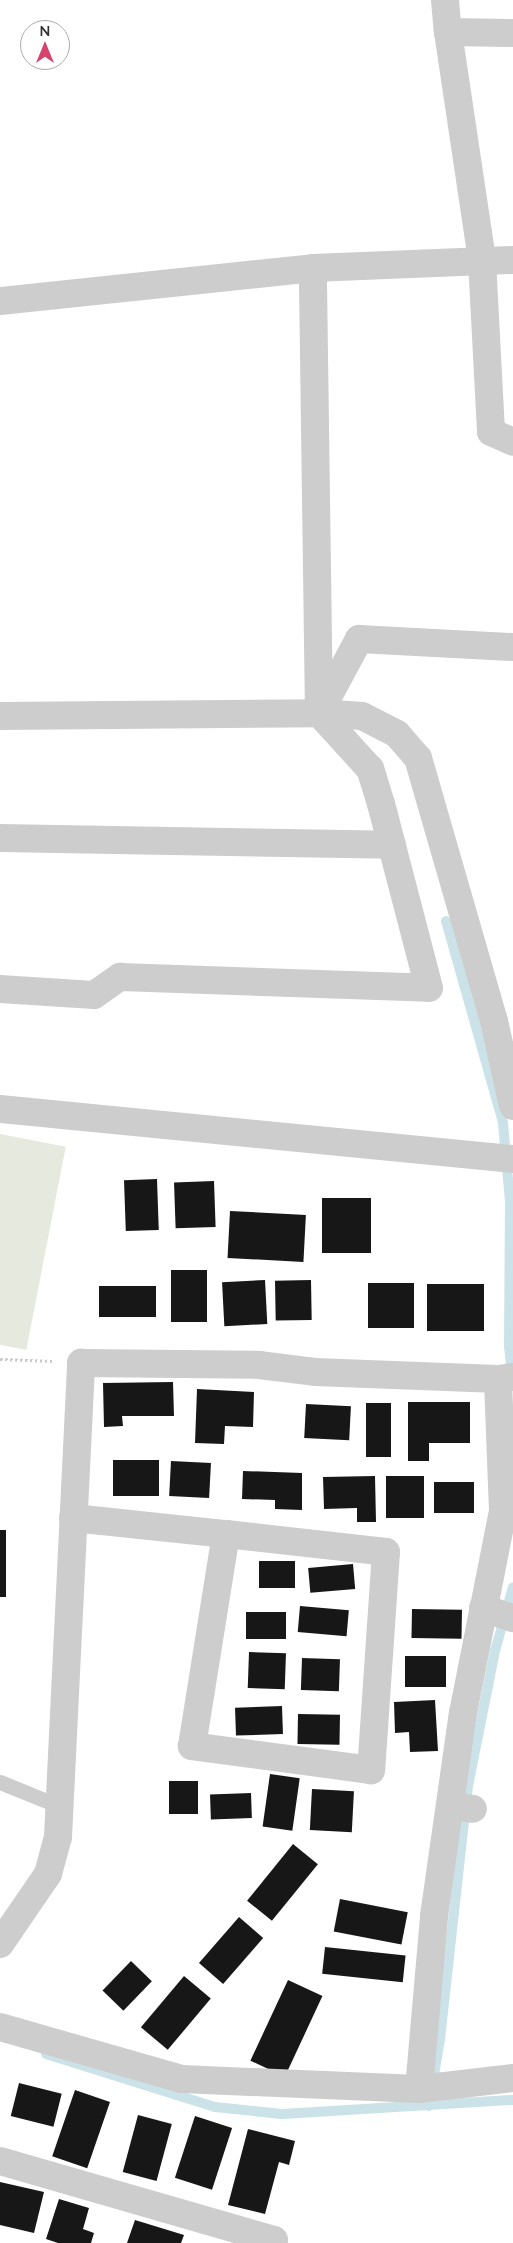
<!DOCTYPE html>
<style>
body{margin:0}
#map{position:relative;width:513px;height:2243px;overflow:hidden;background:#fff;font-family:Lato,sans-serif}
div>[style]{position:absolute}
.green>*{inset:0;background:#e6e9dd;transform-origin:0 0}
.stream>*{height:10px;margin:-5px;padding:0 5px;transform-origin:5px;border-radius:5px;background:#cbe3e8}
.building>*{inset:0;background:#171717;transform-origin:0 0}
.path>*{height:3px;margin-top:-1.5px;transform-origin:0;background:repeating-linear-gradient(90deg,#cacaca 0 2.5px,transparent 0 5px)}
.service>*{height:15px;margin:-7.5px;padding:0 7.5px;transform-origin:7.5px;border-radius:7.5px;background:#cdcdcd}
.minor>*{height:28px;margin:-14px;padding:0 14px;transform-origin:14px;border-radius:14px;background:#cdcdcd}
.tertiary>*{height:28px;margin:-14px;padding:0 14px;transform-origin:14px;border-radius:14px;background:#cdcdcd}
span{translate:-50% -50%;white-space:nowrap;text-align:center;line-height:1.15;-webkit-text-stroke:5px #fff;paint-order:stroke}
.north{position:absolute;left:20px;top:20px;width:50px;height:50px;box-sizing:border-box;background:#fff;border:1px solid #acacac;border-radius:50%;rotate:0deg;font-size:14px;font-weight:700;line-height:20px;text-align:center;color:#303030}
.north::after{content:'';display:block;margin:auto;width:18px;height:22px;background:#d7436d;clip-path:polygon(50% 0,100% 100%,50% 72%,0 100%)}
</style>
<div id="map">
<div class="green">
<div style="left:0;top:1134px;width:67px;height:207px;rotate:11deg"></div>
</div>
<div class="stream">
<div style="left:446px;top:921px;width:210px;rotate:74.2deg"></div>
<div style="left:503px;top:1123px;width:78px;rotate:84.9deg"></div>
<div style="left:510px;top:1201px;width:145px;rotate:90.4deg"></div>
<div style="left:509px;top:1346px;width:31px;rotate:84deg"></div>
<div style="left:46px;top:2054px;width:177px;rotate:17.4deg"></div>
<div style="left:215px;top:2107px;width:67px;rotate:6deg"></div>
<div style="left:282px;top:2114px;width:231px;rotate:-3.5deg"></div>
<div style="left:429px;top:2106px;width:68px;rotate:-80.7deg"></div>
<div style="left:440px;top:2039px;width:255px;rotate:-83.7deg"></div>
<div style="left:468px;top:1786px;width:138px;rotate:-78.7deg"></div>
<div style="left:495px;top:1651px;width:66px;rotate:-74.3deg"></div>
</div>
<div class="building">
<div style="left:157px;top:1179px;width:51px;height:33px;rotate:88deg"></div>
<div style="left:214px;top:1181px;width:46px;height:40px;rotate:88deg"></div>
<div style="left:371px;top:1198px;width:55px;height:49px;rotate:90deg"></div>
<div style="left:230px;top:1211px;width:76px;height:47px;rotate:3deg"></div>
<div style="left:171px;top:1270px;width:36px;height:52px"></div>
<div style="left:265px;top:1280px;width:44px;height:43px;rotate:87deg"></div>
<div style="left:311px;top:1280px;width:40px;height:36px;rotate:89deg"></div>
<div style="left:414px;top:1283px;width:45px;height:46px;rotate:90deg"></div>
<div style="left:427px;top:1284px;width:57px;height:47px"></div>
<div style="left:99px;top:1286px;width:57px;height:31px"></div>
<div style="clip-path:polygon(173px 1382px,174px 1416px,122px 1416px,123px 1426px,104px 1427px,103px 1383px)"></div>
<div style="clip-path:polygon(197px 1389px,254px 1392px,253px 1427px,225px 1426px,224px 1444px,195px 1443px)"></div>
<div style="clip-path:polygon(408px 1402px,470px 1402px,470px 1443px,429px 1443px,429px 1461px,408px 1461px)"></div>
<div style="left:366px;top:1403px;width:25px;height:54px"></div>
<div style="left:306px;top:1404px;width:45px;height:34px;rotate:3deg"></div>
<div style="left:113px;top:1460px;width:46px;height:36px"></div>
<div style="left:171px;top:1461px;width:40px;height:35px;rotate:3deg"></div>
<div style="clip-path:polygon(243px 1471px,302px 1473px,302px 1510px,275px 1509px,275px 1500px,242px 1499px)"></div>
<div style="clip-path:polygon(375px 1476px,376px 1522px,357px 1522px,357px 1508px,324px 1509px,323px 1477px)"></div>
<div style="left:386px;top:1476px;width:38px;height:42px"></div>
<div style="left:434px;top:1482px;width:40px;height:31px"></div>
<div style="left:0;top:1530px;width:6px;height:67px"></div>
<div style="left:259px;top:1561px;width:36px;height:27px"></div>
<div style="left:353px;top:1564px;width:25px;height:45px;rotate:85deg"></div>
<div style="left:300px;top:1606px;width:49px;height:26px;rotate:5deg"></div>
<div style="left:412px;top:1609px;width:50px;height:29px;rotate:1deg"></div>
<div style="left:246px;top:1612px;width:40px;height:27px"></div>
<div style="left:249px;top:1652px;width:37px;height:36px;rotate:2deg"></div>
<div style="left:405px;top:1656px;width:41px;height:31px"></div>
<div style="left:302px;top:1658px;width:38px;height:32px;rotate:2deg"></div>
<div style="clip-path:polygon(435px 1700px,438px 1751px,410px 1752px,409px 1732px,395px 1733px,394px 1702px)"></div>
<div style="left:282px;top:1706px;width:28px;height:47px;rotate:88deg"></div>
<div style="left:298px;top:1714px;width:42px;height:30px;rotate:1deg"></div>
<div style="left:270px;top:1774px;width:30px;height:53px;rotate:8deg"></div>
<div style="left:169px;top:1781px;width:29px;height:33px"></div>
<div style="left:312px;top:1789px;width:42px;height:41px;rotate:3deg"></div>
<div style="left:251px;top:1793px;width:25px;height:41px;rotate:88deg"></div>
<div style="left:293px;top:1844px;width:32px;height:73px;rotate:39deg"></div>
<div style="left:340px;top:1899px;width:69px;height:33px;rotate:11deg"></div>
<div style="left:239px;top:1917px;width:32px;height:61px;rotate:41deg"></div>
<div style="left:325px;top:1947px;width:81px;height:27px;rotate:6deg"></div>
<div style="left:131px;top:1961px;width:29px;height:41px;rotate:44deg"></div>
<div style="left:184px;top:1976px;width:35px;height:67px;rotate:40deg"></div>
<div style="left:288px;top:1980px;width:38px;height:89px;rotate:25deg"></div>
<div style="left:19px;top:2083px;width:44px;height:34px;rotate:14deg"></div>
<div style="left:75px;top:2090px;width:37px;height:70px;rotate:19deg"></div>
<div style="left:138px;top:2115px;width:35px;height:59px;rotate:15deg"></div>
<div style="left:195px;top:2116px;width:39px;height:65px;rotate:18deg"></div>
<div style="clip-path:polygon(248px 2129px,295px 2141px,289px 2165px,279px 2162px,265px 2214px,228px 2205px)"></div>
<div style="clip-path:polygon(0 2182px,44px 2192px,34px 2233px,0 2225px)"></div>
<div style="clip-path:polygon(59px 2199px,89px 2208px,83px 2229px,94px 2233px,91px 2243px,58px 2243px,46px 2239px)"></div>
<div style="clip-path:polygon(135px 2220px,184px 2235px,181px 2243px,127px 2243px)"></div>
</div>
<div class="path">
<div style="left:0;top:1359px;width:52px;rotate:2.2deg"></div>
</div>
<div class="service">
<div style="left:0;top:1782px;width:64px;rotate:22.1deg"></div>
</div>
<div class="minor">
<div style="left:445px;top:0;width:32px;rotate:85deg"></div>
<div style="left:448px;top:32px;width:231px;rotate:81.5deg"></div>
<div style="left:482px;top:260px;width:172px;rotate:87deg"></div>
<div style="left:491px;top:432px;width:24px;rotate:24deg"></div>
<div style="left:448px;top:32px;width:65px;rotate:0.9deg"></div>
<div style="left:0;top:301px;width:315px;rotate:-6deg"></div>
<div style="left:313px;top:268px;width:200px;rotate:-2.3deg"></div>
<div style="left:320px;top:712px;width:83px;rotate:-61.9deg"></div>
<div style="left:359px;top:639px;width:154px;rotate:3deg"></div>
<div style="left:0;top:716px;width:319px;rotate:-0.5deg"></div>
<div style="left:319px;top:713px;width:43px;rotate:4deg"></div>
<div style="left:362px;top:716px;width:39px;rotate:27deg"></div>
<div style="left:397px;top:734px;width:32px;rotate:49deg"></div>
<div style="left:418px;top:758px;width:274px;rotate:73.9deg"></div>
<div style="left:494px;top:1021px;width:87px;rotate:77.4deg"></div>
<div style="left:0;top:838px;width:392px;rotate:1deg"></div>
<div style="left:0;top:989px;width:94px;rotate:3.7deg"></div>
<div style="left:94px;top:995px;width:32px;rotate:-35deg"></div>
<div style="left:120px;top:977px;width:309px;rotate:2deg"></div>
<div style="left:429px;top:988px;width:190px;rotate:-104.6deg"></div>
<div style="left:381px;top:804px;width:37px;rotate:-107deg"></div>
<div style="left:370px;top:769px;width:76px;rotate:-132.3deg"></div>
<div style="left:319px;top:713px;width:445px;rotate:-90.8deg"></div>
<div style="left:73px;top:1518px;width:154px;rotate:6deg"></div>
<div style="left:226px;top:1534px;width:161px;rotate:6.4deg"></div>
<div style="left:386px;top:1552px;width:219px;rotate:93.9deg"></div>
<div style="left:371px;top:1770px;width:181px;rotate:-172.4deg"></div>
<div style="left:192px;top:1746px;width:215px;rotate:-80.9deg"></div>
<div style="left:483px;top:1608px;width:31px;rotate:19deg"></div>
<div style="left:450px;top:1806px;width:23px;rotate:7deg"></div>
<div style="left:0;top:1944px;width:85px;rotate:-55.6deg"></div>
<div style="left:48px;top:1874px;width:38px;rotate:-75deg"></div>
<div style="left:58px;top:1837px;width:475px;rotate:-87.2deg"></div>
<div style="left:81px;top:1363px;width:178px;rotate:0.6deg"></div>
<div style="left:259px;top:1365px;width:56px;rotate:7.1deg"></div>
<div style="left:315px;top:1372px;width:183px;rotate:2.2deg"></div>
<div style="left:498px;top:1379px;width:15px;rotate:-8deg"></div>
<div style="left:0;top:2027px;width:188px;rotate:16deg"></div>
<div style="left:181px;top:2079px;width:238px;rotate:2.4deg"></div>
<div style="left:419px;top:2089px;width:95px;rotate:-6.7deg"></div>
<div style="left:419px;top:2089px;width:174px;rotate:-85deg"></div>
<div style="left:434px;top:1916px;width:205px;rotate:-81.9deg"></div>
<div style="left:463px;top:1713px;width:206px;rotate:-78.8deg"></div>
<div style="left:503px;top:1511px;width:132px;rotate:-92.2deg"></div>
<div style="left:0;top:2161px;width:285px;rotate:16.1deg"></div>
<div style="left:274px;top:2240px;width:3px;rotate:108deg"></div>
</div>
<div class="tertiary">
<div style="left:0;top:1109px;width:515px;rotate:5.57deg"></div>
</div>
<div class="north">N</div>
</div>
